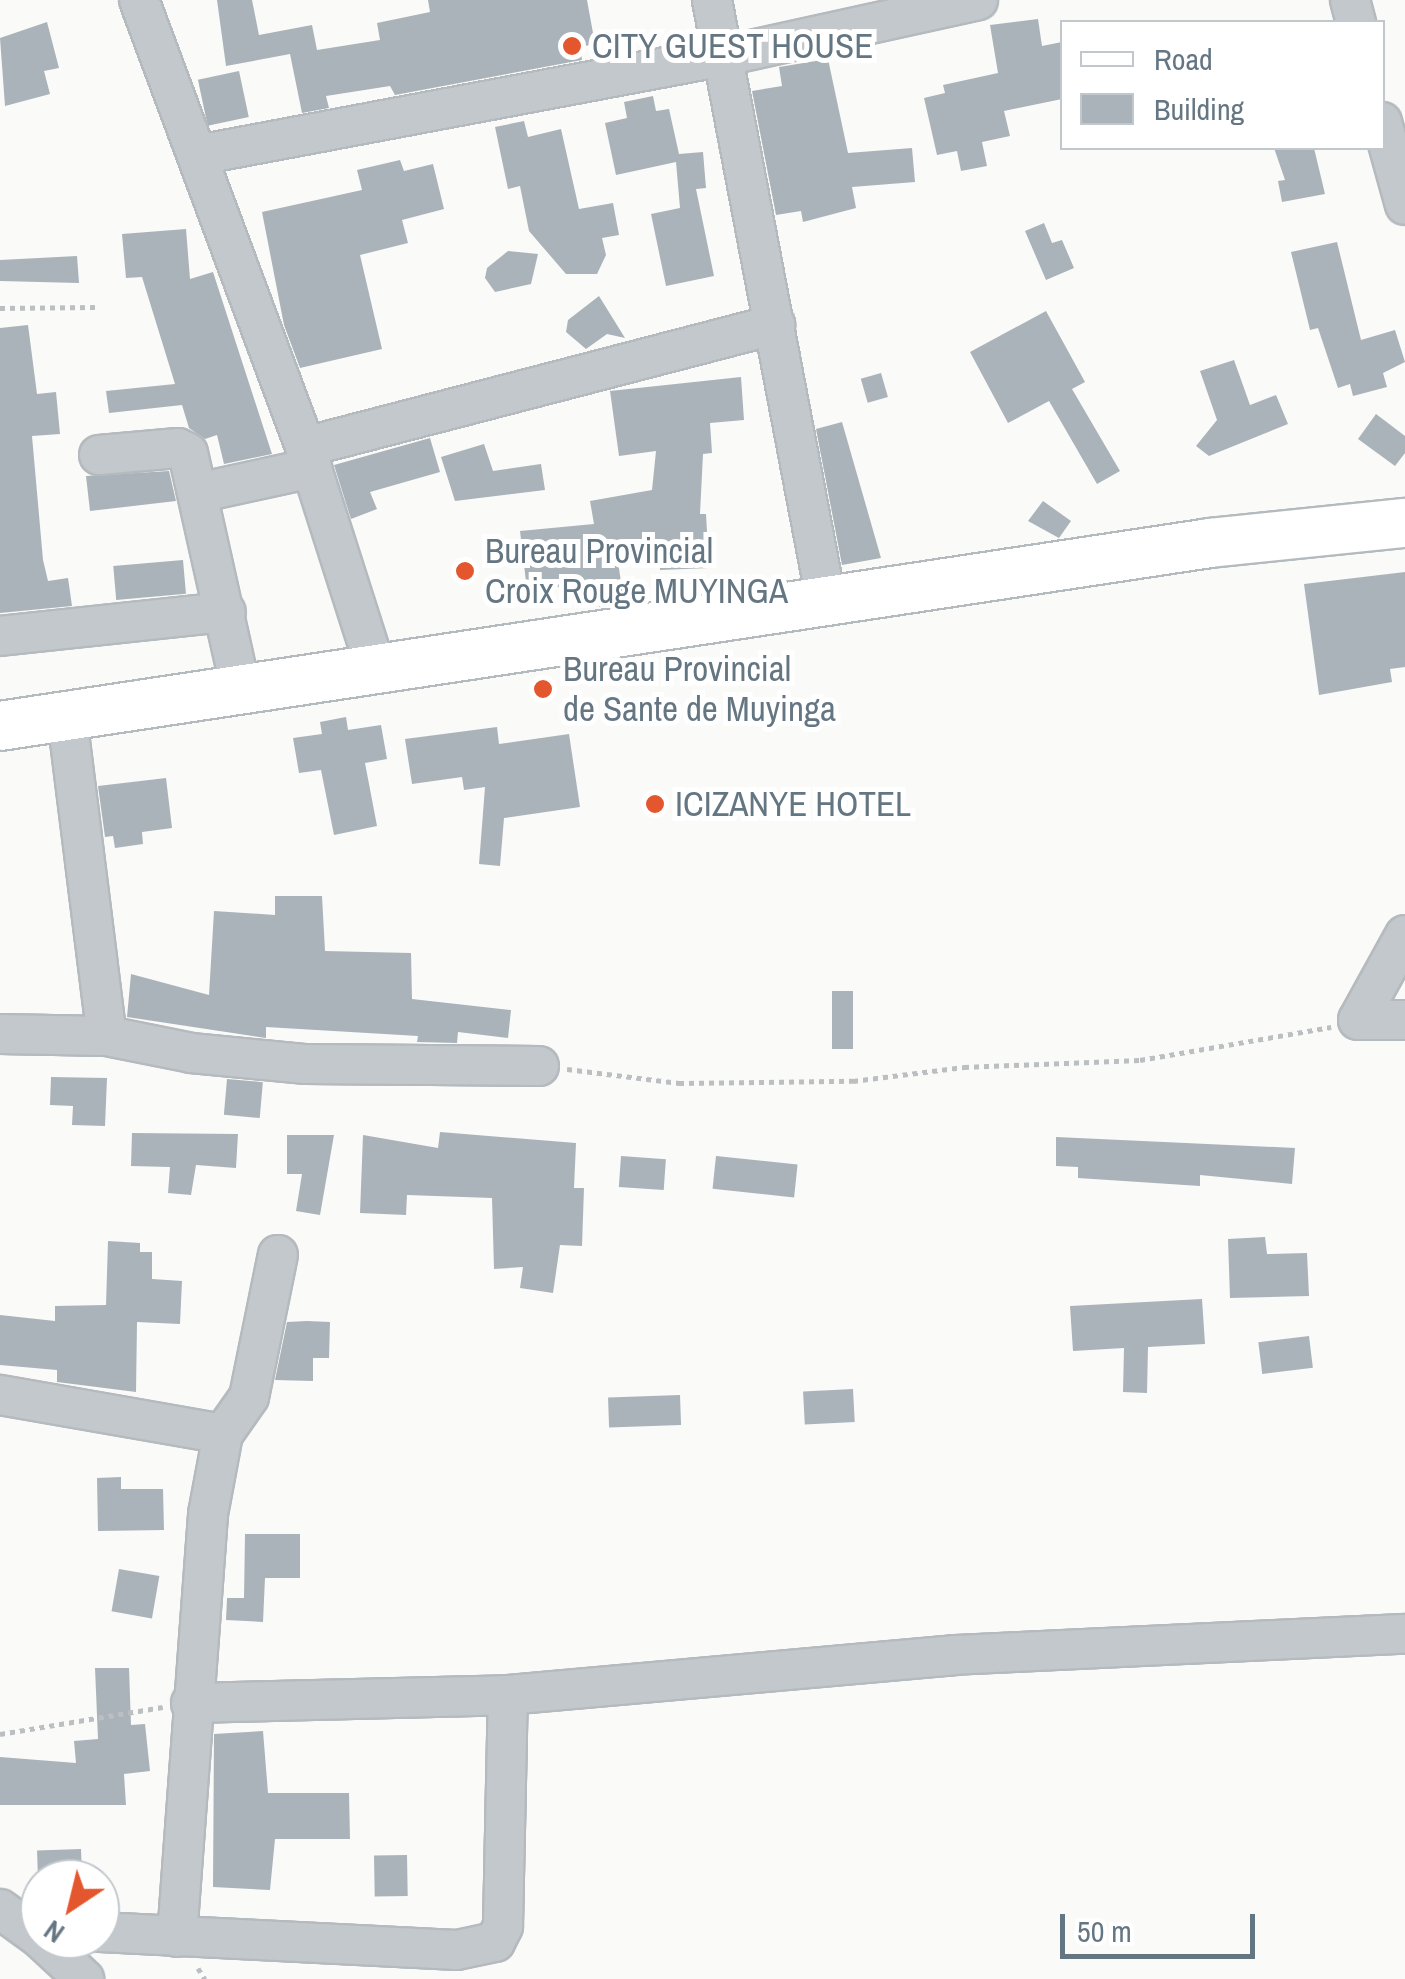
<!DOCTYPE html>
<style>
body{margin:0}
#map{position:relative;width:1405px;height:1979px;overflow:hidden;background:#fafaf8;font-family:"Archivo Narrow",sans-serif}
div>[style]{position:absolute}
.building>*{inset:0;background:#aab3b9;transform-origin:0 0}
.path>*{height:5px;margin-top:-2.5px;transform-origin:0;background:repeating-linear-gradient(90deg,#bbbfc2 0 5px,transparent 0 10px)}
.roads{filter:drop-shadow(2px 0 #b5babe) drop-shadow(-2px 0 #b5babe) drop-shadow(0 2px #b5babe) drop-shadow(0 -2px #b5babe)}
.minor>*{height:38px;margin:-19px;padding:0 19px;transform-origin:19px;border-radius:19px;background:#c3c8cc}
.major>*{height:48px;margin:-24px;padding:0 24px;transform-origin:24px;border-radius:24px;background:#fff}
.dots>*{width:28px;height:28px;translate:-50% -50%;box-sizing:border-box;border:5px solid #fff;border-radius:50%}
span{translate:-50% -50%;white-space:nowrap;text-align:center;line-height:1.15;-webkit-text-stroke:10px #fff;paint-order:stroke}
.poi-label{font-size:35px;color:#657683}
.left{translate:0 -50%;text-align:left}
.legend{position:absolute;left:1060px;top:20px;width:325px;height:130px;box-sizing:border-box;background:#fff;border:2px solid #c1c8cd;margin:0;padding:12px 18px;list-style:none;font-size:30px;color:#657683}
.legend li{display:flex;align-items:center;gap:20px;height:50px}
.legend b{width:50px;border:2px solid #c1c8cd}
.north{position:absolute;left:20px;top:1859px;width:100px;height:100px;box-sizing:border-box;background:#fff;border:2px solid #c1c8cd;border-radius:50%;rotate:215deg;font-size:28px;font-weight:700;line-height:40px;text-align:center;color:#657683}
.north::after{content:'';display:block;margin:auto;width:35px;height:45px;background:#e4572e;clip-path:polygon(50% 0,100% 100%,50% 72%,0 100%)}
.scale{position:absolute;left:1060px;top:1914px;width:195px;height:45px;box-sizing:border-box;border:5px solid #657683;border-top:0;padding-left:12px;font-size:30px;line-height:35px;white-space:nowrap;color:#657683;-webkit-text-stroke:8px #fff;paint-order:stroke}
</style>
<div id="map">
<div class="building">
<div style="clip-path:polygon(217px 0,252px 0,259px 35px,312px 25px,317px 50px,380px 40px,377px 23px,430px 12px,428px 0,587px 0,595px 44px,580px 47px,582px 60px,395px 95px,390px 86px,326px 96px,329px 108px,302px 113px,290px 54px,226px 66px)"></div>
<div style="clip-path:polygon(1038px 19px,1042px 46px,1062px 42px,1062px 99px,1004px 111px,1010px 136px,982px 142px,987px 166px,961px 171px,957px 151px,937px 155px,924px 98px,945px 93px,943px 85px,998px 73px,990px 25px)"></div>
<div style="clip-path:polygon(47px 22px,59px 68px,44px 71px,50px 94px,5px 106px,0 38px)"></div>
<div style="clip-path:polygon(828px 59px,848px 153px,912px 148px,915px 182px,852px 187px,856px 208px,803px 222px,801px 211px,776px 215px,752px 91px,782px 86px,779px 67px)"></div>
<div style="left:239px;top:71px;width:47px;height:42px;rotate:78deg"></div>
<div style="clip-path:polygon(653px 96px,656px 111px,669px 109px,679px 154px,703px 152px,706px 188px,696px 189px,714px 276px,666px 286px,651px 214px,680px 208px,676px 162px,616px 175px,605px 123px,627px 118px,624px 102px)"></div>
<div style="clip-path:polygon(524px 121px,528px 137px,561px 129px,579px 209px,613px 203px,619px 235px,602px 238px,606px 255px,597px 274px,566px 274px,529px 231px,520px 186px,508px 189px,495px 127px)"></div>
<div style="clip-path:polygon(1274px 148px,1314px 148px,1325px 194px,1282px 202px,1278px 181px,1285px 180px)"></div>
<div style="clip-path:polygon(400px 160px,404px 171px,433px 164px,444px 209px,402px 220px,408px 243px,360px 255px,382px 349px,300px 368px,284px 325px,262px 212px,362px 190px,357px 170px)"></div>
<div style="clip-path:polygon(1044px 223px,1052px 243px,1062px 240px,1074px 268px,1046px 280px,1025px 231px)"></div>
<div style="clip-path:polygon(186px 229px,190px 279px,213px 272px,272px 454px,224px 464px,217px 435px,205px 439px,189px 428px,182px 405px,109px 413px,106px 391px,175px 384px,142px 277px,126px 278px,122px 234px)"></div>
<div style="clip-path:polygon(1337px 242px,1361px 340px,1395px 330px,1405px 362px,1383px 373px,1387px 387px,1353px 396px,1350px 384px,1338px 388px,1318px 328px,1310px 330px,1291px 252px)"></div>
<div style="clip-path:polygon(508px 251px,538px 254px,531px 284px,495px 292px,485px 278px,487px 268px)"></div>
<div style="clip-path:polygon(77px 256px,79px 283px,0 281px,0 260px)"></div>
<div style="clip-path:polygon(599px 296px,625px 338px,607px 334px,586px 349px,566px 332px,568px 320px)"></div>
<div style="clip-path:polygon(1046px 311px,1085px 382px,1072px 389px,1120px 471px,1097px 484px,1049px 401px,1008px 423px,970px 352px)"></div>
<div style="clip-path:polygon(28px 325px,37px 394px,56px 392px,60px 434px,32px 436px,43px 560px,48px 581px,68px 578px,72px 606px,0 613px,0 328px)"></div>
<div style="clip-path:polygon(1234px 360px,1250px 405px,1276px 395px,1288px 424px,1209px 456px,1196px 446px,1217px 420px,1200px 371px)"></div>
<div style="left:881px;top:373px;width:25px;height:21px;rotate:74deg"></div>
<div style="clip-path:polygon(741px 377px,744px 420px,710px 423px,712px 453px,703px 454px,700px 514px,706px 514px,709px 568px,660px 570px,659px 540px,616px 547px,624px 604px,599px 607px,596px 583px,527px 590px,520px 531px,594px 524px,590px 501px,652px 490px,656px 451px,619px 456px,610px 391px)"></div>
<div style="clip-path:polygon(1376px 414px,1405px 436px,1405px 453px,1395px 466px,1358px 439px)"></div>
<div style="clip-path:polygon(842px 422px,881px 558px,842px 565px,816px 429px)"></div>
<div style="clip-path:polygon(430px 438px,440px 472px,370px 492px,377px 509px,351px 519px,334px 465px)"></div>
<div style="clip-path:polygon(484px 444px,493px 471px,541px 464px,545px 490px,455px 501px,441px 457px)"></div>
<div style="clip-path:polygon(169px 471px,176px 501px,90px 511px,86px 476px)"></div>
<div style="clip-path:polygon(1043px 501px,1071px 521px,1059px 538px,1028px 521px)"></div>
<div style="left:183px;top:560px;width:34px;height:70px;rotate:85deg"></div>
<div style="clip-path:polygon(1405px 572px,1405px 667px,1390px 669px,1392px 682px,1319px 695px,1304px 584px)"></div>
<div style="clip-path:polygon(346px 717px,348px 730px,381px 725px,387px 759px,365px 763px,377px 826px,334px 835px,321px 770px,299px 773px,293px 738px,322px 734px,320px 722px)"></div>
<div style="clip-path:polygon(497px 727px,499px 744px,569px 734px,580px 807px,504px 818px,500px 866px,479px 864px,485px 787px,464px 790px,462px 777px,412px 784px,405px 739px)"></div>
<div style="clip-path:polygon(166px 778px,172px 828px,142px 832px,143px 844px,115px 848px,113px 836px,105px 837px,98px 786px)"></div>
<div style="clip-path:polygon(275px 896px,322px 896px,325px 951px,411px 953px,412px 999px,511px 1010px,508px 1038px,458px 1032px,457px 1043px,417px 1042px,418px 1036px,266px 1027px,266px 1038px,127px 1017px,131px 974px,209px 995px,214px 911px,275px 915px)"></div>
<div style="left:832px;top:991px;width:21px;height:58px"></div>
<div style="clip-path:polygon(51px 1077px,107px 1078px,105px 1126px,72px 1125px,73px 1106px,50px 1105px)"></div>
<div style="left:227px;top:1079px;width:36px;height:36px;rotate:5deg"></div>
<div style="clip-path:polygon(440px 1132px,576px 1143px,574px 1188px,584px 1188px,582px 1246px,560px 1245px,553px 1293px,520px 1288px,523px 1267px,494px 1269px,492px 1198px,407px 1195px,406px 1215px,360px 1213px,363px 1135px,438px 1148px)"></div>
<div style="clip-path:polygon(132px 1133px,238px 1134px,236px 1168px,196px 1165px,191px 1195px,168px 1193px,170px 1167px,131px 1166px)"></div>
<div style="clip-path:polygon(287px 1135px,334px 1135px,320px 1215px,296px 1211px,302px 1174px,287px 1174px)"></div>
<div style="clip-path:polygon(1056px 1137px,1295px 1148px,1292px 1184px,1200px 1175px,1200px 1186px,1078px 1178px,1078px 1167px,1056px 1166px)"></div>
<div style="left:621px;top:1156px;width:45px;height:31px;rotate:4deg"></div>
<div style="left:716px;top:1156px;width:82px;height:33px;rotate:6deg"></div>
<div style="clip-path:polygon(1265px 1237px,1267px 1254px,1307px 1253px,1309px 1296px,1230px 1298px,1228px 1239px)"></div>
<div style="clip-path:polygon(108px 1241px,140px 1243px,140px 1252px,152px 1252px,152px 1279px,182px 1281px,180px 1324px,137px 1322px,136px 1392px,57px 1382px,57px 1370px,0 1365px,0 1315px,55px 1321px,55px 1306px,106px 1305px)"></div>
<div style="clip-path:polygon(1202px 1299px,1205px 1344px,1148px 1347px,1147px 1393px,1123px 1392px,1124px 1348px,1073px 1351px,1070px 1306px)"></div>
<div style="clip-path:polygon(307px 1321px,330px 1322px,329px 1358px,313px 1358px,313px 1381px,275px 1380px,287px 1322px)"></div>
<div style="left:1309px;top:1336px;width:32px;height:51px;rotate:83deg"></div>
<div style="left:853px;top:1389px;width:33px;height:50px;rotate:87deg"></div>
<div style="left:680px;top:1395px;width:30px;height:72px;rotate:88deg"></div>
<div style="clip-path:polygon(121px 1477px,121px 1489px,163px 1489px,164px 1530px,98px 1531px,97px 1478px)"></div>
<div style="clip-path:polygon(245px 1534px,300px 1534px,300px 1578px,265px 1578px,263px 1622px,226px 1620px,227px 1598px,244px 1598px)"></div>
<div style="left:119px;top:1569px;width:41px;height:43px;rotate:10deg"></div>
<div style="clip-path:polygon(95px 1668px,129px 1668px,131px 1725px,145px 1724px,150px 1771px,124px 1774px,126px 1805px,0 1805px,0 1757px,76px 1763px,74px 1741px,98px 1739px)"></div>
<div style="clip-path:polygon(263px 1731px,268px 1793px,349px 1793px,350px 1839px,275px 1839px,270px 1890px,213px 1887px,214px 1734px)"></div>
<div style="left:81px;top:1849px;width:30px;height:44px;rotate:88deg"></div>
<div style="left:407px;top:1855px;width:41px;height:33px;rotate:89deg"></div>
</div>
<div class="path">
<div style="left:0;top:308px;width:95px;rotate:-0.6deg"></div>
<div style="left:567px;top:1069px;width:113px;rotate:7.1deg"></div>
<div style="left:679px;top:1083px;width:174px;rotate:-0.7deg"></div>
<div style="left:853px;top:1081px;width:112px;rotate:-7.2deg"></div>
<div style="left:964px;top:1067px;width:176px;rotate:-2.3deg"></div>
<div style="left:1140px;top:1060px;width:194px;rotate:-9.8deg"></div>
<div style="left:0;top:1734px;width:165px;rotate:-9.4deg"></div>
<div style="left:198px;top:1968px;width:13px;rotate:58deg"></div>
</div>
<div class="roads">
<div class="minor">
<div style="left:139px;top:0;width:477px;rotate:69.6deg"></div>
<div style="left:305px;top:447px;width:237px;rotate:72.3deg"></div>
<div style="left:712px;top:0;width:616px;rotate:79.24deg"></div>
<div style="left:1350px;top:0;width:23px;rotate:75deg"></div>
<div style="left:1382px;top:122px;width:86px;rotate:74.5deg"></div>
<div style="left:198px;top:155px;width:535px;rotate:-10.66deg"></div>
<div style="left:724px;top:56px;width:260px;rotate:-12.4deg"></div>
<div style="left:305px;top:447px;width:486px;rotate:-14.6deg"></div>
<div style="left:99px;top:455px;width:79px;rotate:-5.1deg"></div>
<div style="left:178px;top:448px;width:11px;rotate:27deg"></div>
<div style="left:188px;top:453px;width:247px;rotate:77.4deg"></div>
<div style="left:202px;top:492px;width:113px;rotate:-12.3deg"></div>
<div style="left:0;top:636px;width:227px;rotate:-6.1deg"></div>
<div style="left:67px;top:717px;width:321px;rotate:82.9deg"></div>
<div style="left:1405px;top:935px;width:97px;rotate:118.9deg"></div>
<div style="left:1358px;top:1020px;width:47px"></div>
<div style="left:0;top:1034px;width:107px;rotate:1.1deg"></div>
<div style="left:107px;top:1036px;width:86px;rotate:11.4deg"></div>
<div style="left:191px;top:1053px;width:116px;rotate:5.5deg"></div>
<div style="left:306px;top:1064px;width:233px;rotate:0.5deg"></div>
<div style="left:0;top:1395px;width:226px;rotate:9.9deg"></div>
<div style="left:191px;top:1703px;width:317px;rotate:-1.4deg"></div>
<div style="left:508px;top:1695px;width:448px;rotate:-5.1deg"></div>
<div style="left:954px;top:1655px;width:451px;rotate:-2.7deg"></div>
<div style="left:0;top:1909px;width:49px;rotate:35.9deg"></div>
<div style="left:100px;top:1932px;width:357px;rotate:2.9deg"></div>
<div style="left:457px;top:1950px;width:39px;rotate:-12deg"></div>
<div style="left:495px;top:1942px;width:18px;rotate:-63deg"></div>
<div style="left:503px;top:1926px;width:231px;rotate:-88.8deg"></div>
<div style="left:177px;top:1937px;width:424px;rotate:-85.8deg"></div>
<div style="left:208px;top:1514px;width:81px;rotate:-79.4deg"></div>
<div style="left:223px;top:1434px;width:45px;rotate:-54.9deg"></div>
<div style="left:249px;top:1397px;width:145px;rotate:-78.5deg"></div>
<div style="left:41px;top:1939px;width:59px;rotate:42.9deg"></div>
</div>
<div class="major">
<div style="left:0;top:726px;width:1224px;rotate:-8.6deg"></div>
<div style="left:1210px;top:543px;width:196px;rotate:-5.9deg"></div>
</div>
</div>
<div class="dots">
<div style="left:572px;top:46px;background:#e4572e"></div>
<div style="left:465px;top:571px;background:#e4572e"></div>
<div style="left:543px;top:689px;background:#e4572e"></div>
<div style="left:655px;top:804px;background:#e4572e"></div>
</div>
<div class="poi-label">
<span class="left" style="left:592px;top:46px">CITY GUEST HOUSE</span>
<span class="left" style="left:485px;top:571px">Bureau Provincial<br>Croix Rouge MUYINGA</span>
<span class="left" style="left:563px;top:689px">Bureau Provincial<br>de Sante de Muyinga</span>
<span class="left" style="left:675px;top:804px">ICIZANYE HOTEL</span>
</div>
<ul class="legend">
<li><b style="height:12px;background:#fff"></b>Road</li>
<li><b style="height:28px;background:#aab3b9"></b>Building</li>
</ul>
<div class="north">N</div>
<div class="scale">50 m</div>
</div>
